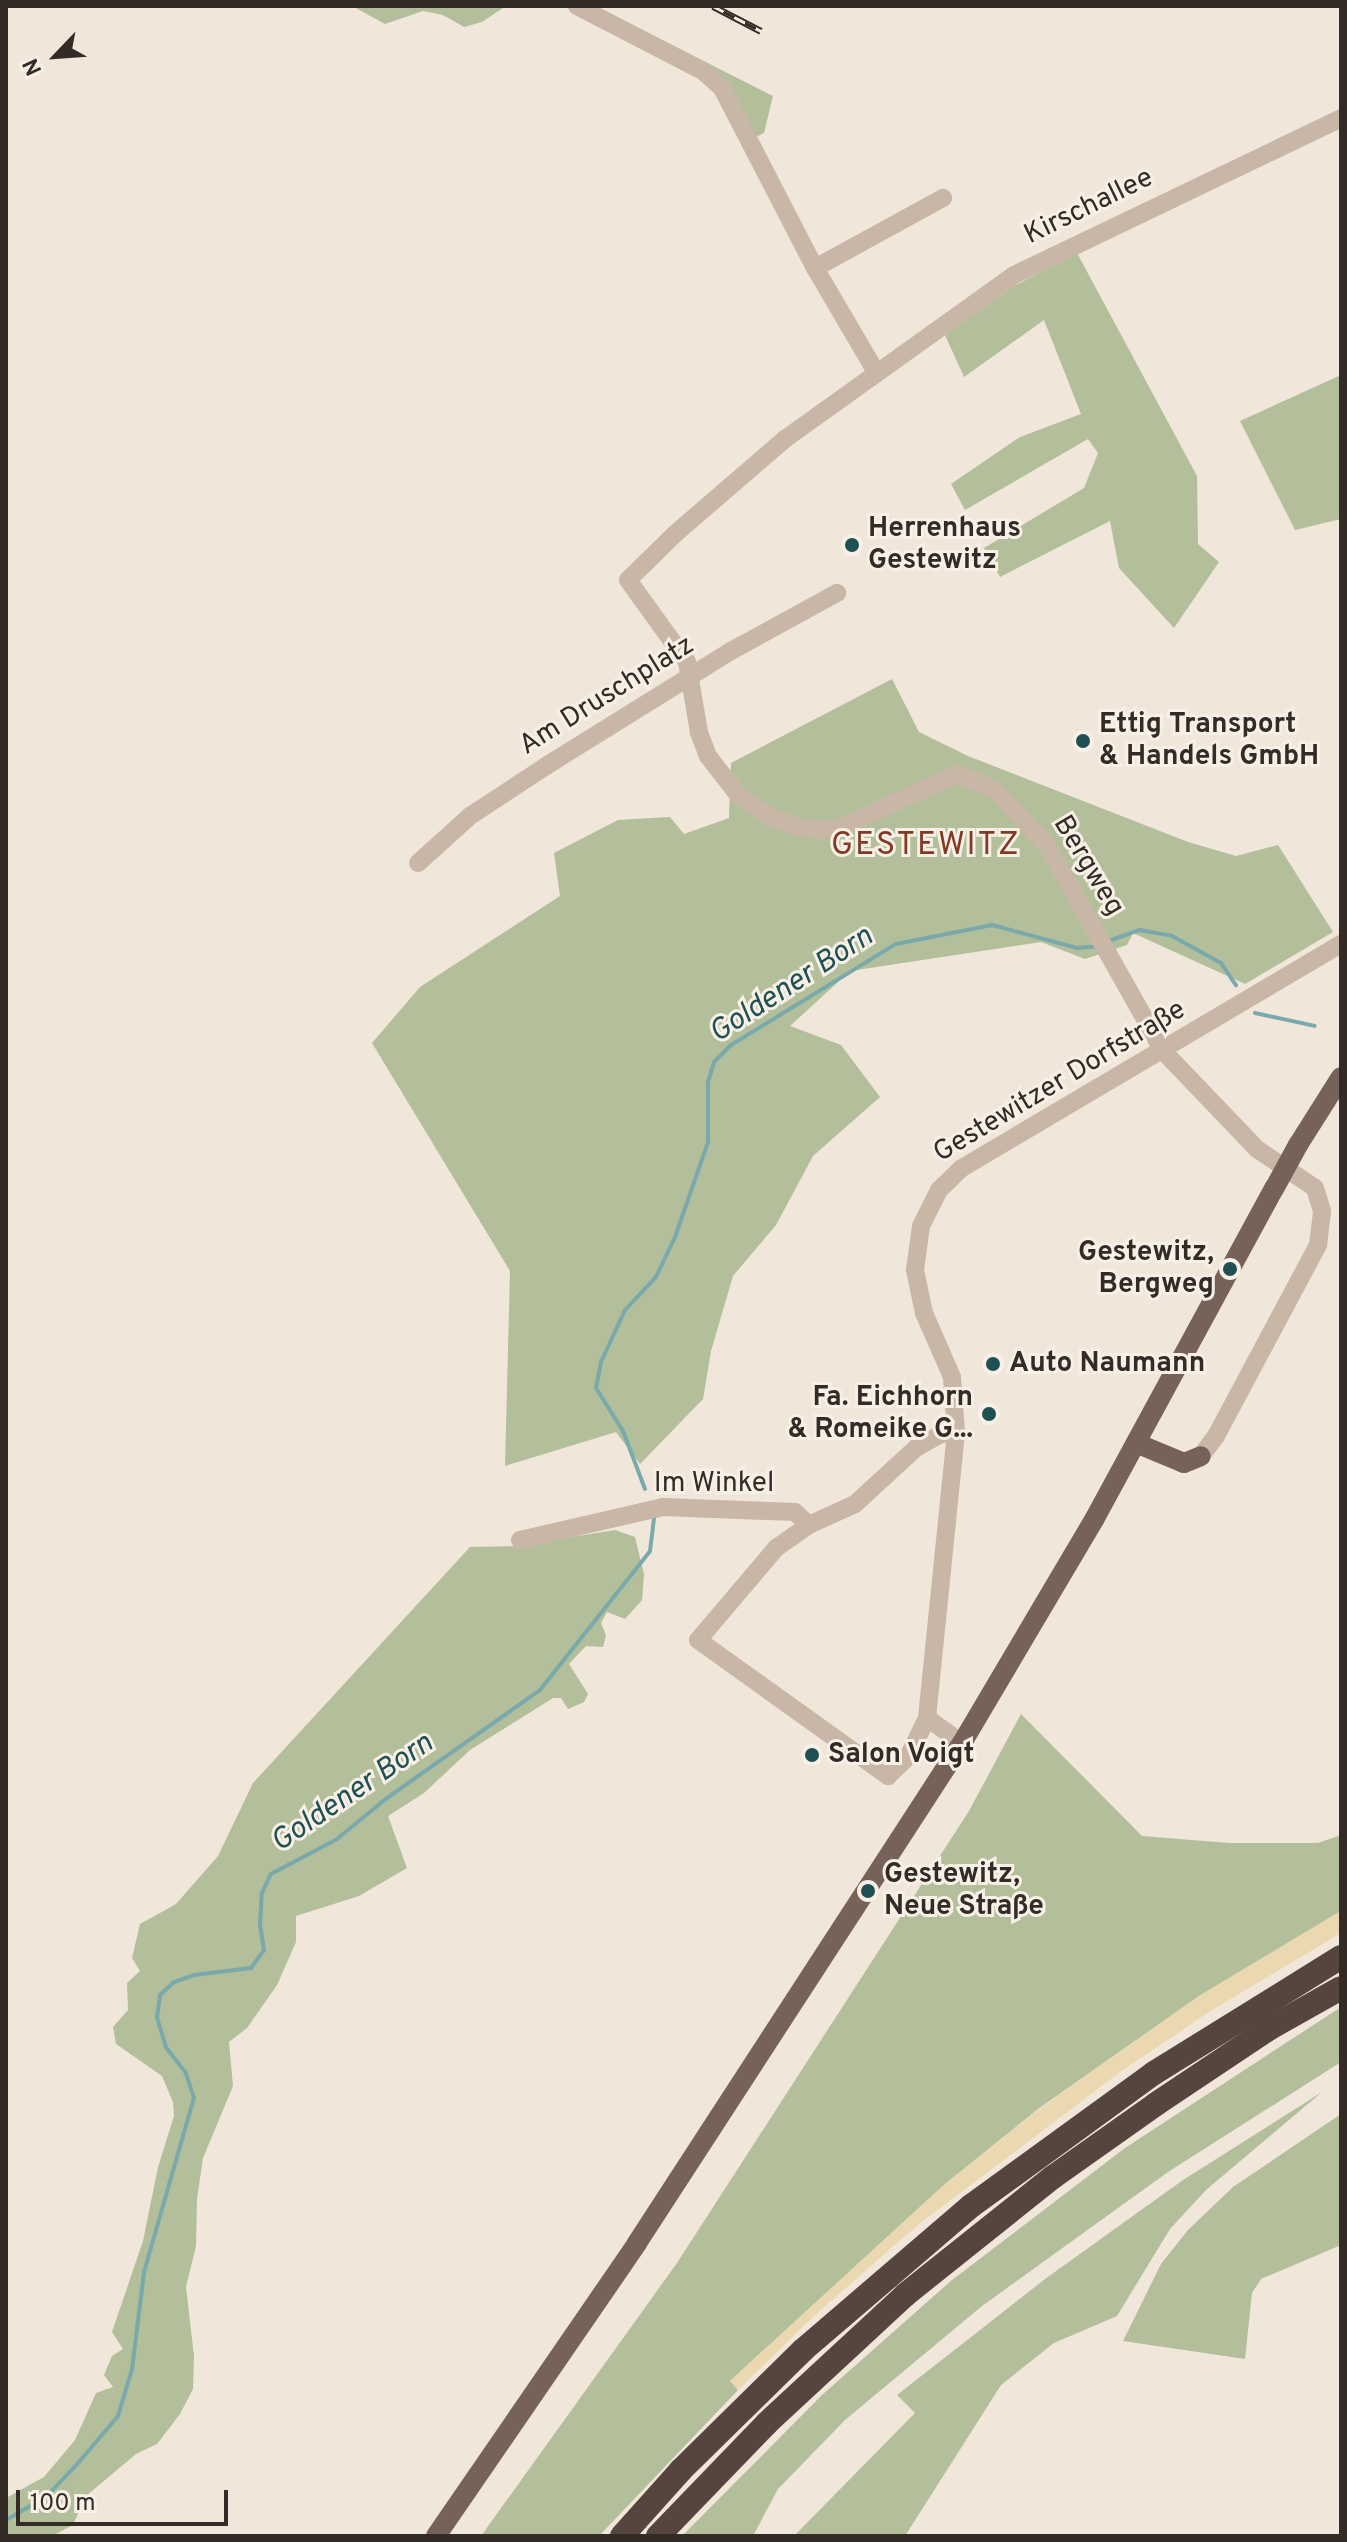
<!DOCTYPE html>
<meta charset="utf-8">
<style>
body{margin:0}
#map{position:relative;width:1347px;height:2542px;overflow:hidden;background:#f0e6da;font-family:Overpass,sans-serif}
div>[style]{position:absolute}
.green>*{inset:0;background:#b2bf9a}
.sand>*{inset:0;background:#ebd8b1}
.stream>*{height:4px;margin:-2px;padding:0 2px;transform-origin:2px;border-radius:2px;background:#7aa9ac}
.minor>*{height:18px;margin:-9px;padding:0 9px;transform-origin:9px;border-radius:9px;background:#c8b6a6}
.major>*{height:20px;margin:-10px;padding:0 10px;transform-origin:10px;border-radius:10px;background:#766258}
.highway>*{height:24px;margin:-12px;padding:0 12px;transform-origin:12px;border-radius:12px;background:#55453e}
.rail>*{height:7px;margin-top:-3.5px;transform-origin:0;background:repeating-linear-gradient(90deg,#f8f0e6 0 12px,#342b27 0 24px);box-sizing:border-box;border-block:2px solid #342b27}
.major-bridge>*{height:20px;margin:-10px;padding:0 10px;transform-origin:10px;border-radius:10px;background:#766258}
.dots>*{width:22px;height:22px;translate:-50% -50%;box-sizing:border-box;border:4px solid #f8f0e6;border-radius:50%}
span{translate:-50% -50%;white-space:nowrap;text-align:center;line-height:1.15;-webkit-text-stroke:6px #f8f0e6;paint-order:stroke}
.street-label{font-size:28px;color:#342b27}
.poi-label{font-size:28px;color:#342b27;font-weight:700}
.left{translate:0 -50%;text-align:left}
.right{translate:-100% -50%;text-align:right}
.water-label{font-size:30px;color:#1e5054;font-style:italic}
.quarter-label{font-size:32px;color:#803a23;letter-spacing:2px}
.frame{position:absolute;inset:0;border:8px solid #342b27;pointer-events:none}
.north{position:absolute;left:16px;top:16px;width:80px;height:80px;-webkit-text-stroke:6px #f8f0e6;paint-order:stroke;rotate:245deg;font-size:22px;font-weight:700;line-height:32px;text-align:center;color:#342b27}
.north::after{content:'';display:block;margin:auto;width:28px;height:36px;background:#342b27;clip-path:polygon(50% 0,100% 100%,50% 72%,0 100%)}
.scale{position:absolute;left:16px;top:2490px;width:212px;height:36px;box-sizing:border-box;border:4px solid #342b27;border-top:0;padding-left:10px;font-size:24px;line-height:28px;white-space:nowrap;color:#342b27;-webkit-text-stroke:6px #f8f0e6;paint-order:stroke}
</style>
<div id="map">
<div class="green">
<div style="clip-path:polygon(352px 6px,506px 6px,482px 22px,464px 27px,443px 15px,423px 11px,385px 24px)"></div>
<div style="clip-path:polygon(595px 6px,773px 96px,764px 133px,756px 137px,727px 85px)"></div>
<div style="clip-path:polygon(1077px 253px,1197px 476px,1198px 544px,1219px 562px,1174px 628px,1119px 568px,1110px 521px,1000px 577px,984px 548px,1084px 488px,1098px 453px,1088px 439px,965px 510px,951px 484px,1020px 437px,1081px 414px,1044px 320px,964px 377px,945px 335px,1014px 286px)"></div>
<div style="clip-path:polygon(1341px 375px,1341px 519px,1295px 530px,1240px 421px)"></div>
<div style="clip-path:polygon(892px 679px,919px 732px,968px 756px,1188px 842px,1236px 856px,1278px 845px,1333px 932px,1245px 984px,1133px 933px,1127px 945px,1085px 959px,1041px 942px,850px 971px,790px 1026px,841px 1045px,880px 1097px,813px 1156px,776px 1225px,733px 1276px,711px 1351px,703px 1399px,640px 1464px,616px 1432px,505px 1466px,510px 1271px,372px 1043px,420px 987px,560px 896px,554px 853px,618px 820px,670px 817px,684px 834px,729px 818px,731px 763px)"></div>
<div style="clip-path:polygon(615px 1530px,635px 1537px,644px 1574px,642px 1600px,625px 1619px,607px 1612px,601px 1623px,606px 1635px,603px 1647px,586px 1646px,569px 1664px,588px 1694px,584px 1702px,568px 1709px,561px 1698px,553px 1698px,470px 1750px,424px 1793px,388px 1816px,407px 1868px,359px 1896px,296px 1916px,296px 1942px,277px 1985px,247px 2028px,229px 2042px,233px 2086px,203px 2158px,197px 2199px,196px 2246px,186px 2287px,194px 2356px,193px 2389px,180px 2414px,157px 2444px,136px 2454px,86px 2496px,73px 2525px,52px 2536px,6px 2536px,6px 2498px,44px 2477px,75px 2440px,96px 2393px,113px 2387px,104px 2375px,112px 2356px,123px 2349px,112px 2332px,143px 2241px,158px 2167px,174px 2116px,173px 2102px,162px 2076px,116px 2044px,113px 2027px,128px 2010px,127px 1983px,140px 1971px,132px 1958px,140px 1924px,176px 1904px,218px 1856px,253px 1783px,470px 1547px,517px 1546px)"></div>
<div style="clip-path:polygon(1021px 1714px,1142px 1836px,1229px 1843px,1318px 1843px,1341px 1835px,1341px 1911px,1199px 1996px,1038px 2109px,945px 2184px,730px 2381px,738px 2390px,599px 2536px,481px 2536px,677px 2263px,969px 1811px)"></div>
<div style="clip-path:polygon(1341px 2007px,1341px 2062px,1168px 2172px,982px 2306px,845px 2420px,778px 2489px,753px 2536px,682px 2536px,822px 2395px,952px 2280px,1125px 2148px)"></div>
<div style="clip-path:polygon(1322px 2092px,1206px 2190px,1170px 2229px,1117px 2316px,1054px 2343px,1001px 2385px,905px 2536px,794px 2536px,915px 2413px,897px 2395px,1045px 2279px,1183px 2180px)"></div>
<div style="clip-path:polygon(1341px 2114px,1341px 2245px,1261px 2279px,1252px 2293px,1245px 2359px,1123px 2341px,1161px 2264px,1188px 2230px,1233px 2187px)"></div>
</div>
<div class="sand">
<div style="clip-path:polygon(1341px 1911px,1341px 1933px,1209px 2012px,1123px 2070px,919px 2224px,815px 2315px,738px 2390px,730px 2381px,945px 2184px,1038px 2110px,1199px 1996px)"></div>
</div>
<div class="stream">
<div style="left:1106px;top:942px;width:35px;rotate:-20deg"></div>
<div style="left:1139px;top:930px;width:34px;rotate:10deg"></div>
<div style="left:1172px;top:936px;width:56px;rotate:28.9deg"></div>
<div style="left:1221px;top:963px;width:27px;rotate:56deg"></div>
<div style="left:1255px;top:1013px;width:61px;rotate:12.2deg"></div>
<div style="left:645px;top:1489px;width:62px;rotate:-110.8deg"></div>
<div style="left:623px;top:1431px;width:51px;rotate:-122.1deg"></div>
<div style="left:596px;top:1388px;width:26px;rotate:-79deg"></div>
<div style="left:601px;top:1362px;width:57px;rotate:-65.2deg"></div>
<div style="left:625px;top:1310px;width:45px;rotate:-46.8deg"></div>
<div style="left:656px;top:1277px;width:44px;rotate:-64.6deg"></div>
<div style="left:675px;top:1237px;width:101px;rotate:-70.8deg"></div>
<div style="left:708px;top:1142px;width:60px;rotate:-90deg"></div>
<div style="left:708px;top:1082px;width:21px;rotate:-73deg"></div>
<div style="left:714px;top:1062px;width:24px;rotate:-45deg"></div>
<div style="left:731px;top:1045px;width:193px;rotate:-31.5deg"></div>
<div style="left:896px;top:944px;width:98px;rotate:-11.2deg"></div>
<div style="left:992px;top:925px;width:88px;rotate:15.1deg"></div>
<div style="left:1077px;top:948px;width:21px;rotate:-5deg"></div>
<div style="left:6px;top:2520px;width:46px;rotate:-29.9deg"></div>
<div style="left:46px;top:2497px;width:48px;rotate:-46.7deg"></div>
<div style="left:79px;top:2462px;width:60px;rotate:-49.7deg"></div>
<div style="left:118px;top:2416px;width:49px;rotate:-73.4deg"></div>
<div style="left:132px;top:2369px;width:98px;rotate:-82.9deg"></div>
<div style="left:144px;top:2272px;width:181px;rotate:-74deg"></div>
<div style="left:194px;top:2098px;width:26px;rotate:-108deg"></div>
<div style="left:186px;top:2073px;width:33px;rotate:-128deg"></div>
<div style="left:166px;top:2047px;width:31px;rotate:-107deg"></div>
<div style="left:157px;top:2017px;width:22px;rotate:-82deg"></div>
<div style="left:160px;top:1995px;width:19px;rotate:-43deg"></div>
<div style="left:174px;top:1982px;width:21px;rotate:-19deg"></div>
<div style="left:194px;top:1975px;width:57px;rotate:-7deg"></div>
<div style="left:251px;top:1968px;width:22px;rotate:-54deg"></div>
<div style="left:264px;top:1950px;width:24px;rotate:-99deg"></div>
<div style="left:260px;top:1926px;width:33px;rotate:-87deg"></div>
<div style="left:262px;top:1893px;width:21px;rotate:-65deg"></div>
<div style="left:271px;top:1874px;width:75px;rotate:-27.9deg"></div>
<div style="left:337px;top:1839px;width:65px;rotate:-39.4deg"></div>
<div style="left:387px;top:1798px;width:187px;rotate:-35.2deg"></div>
<div style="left:540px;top:1690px;width:177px;rotate:-51.6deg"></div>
<div style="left:650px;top:1551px;width:34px;rotate:-83deg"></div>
</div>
<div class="minor">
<div style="left:577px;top:6px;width:142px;rotate:27.3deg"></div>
<div style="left:703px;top:71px;width:25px;rotate:42deg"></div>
<div style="left:722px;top:88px;width:203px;rotate:62.7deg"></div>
<div style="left:815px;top:268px;width:121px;rotate:59.6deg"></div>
<div style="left:815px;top:268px;width:146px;rotate:-28.7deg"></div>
<div style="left:418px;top:863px;width:70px;rotate:-42.1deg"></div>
<div style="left:470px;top:816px;width:91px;rotate:-33.3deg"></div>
<div style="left:546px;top:766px;width:218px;rotate:-31.9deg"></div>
<div style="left:731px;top:651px;width:121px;rotate:-28.7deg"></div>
<div style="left:956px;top:1432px;width:15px;rotate:172deg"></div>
<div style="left:941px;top:1434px;width:29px;rotate:151deg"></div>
<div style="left:916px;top:1448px;width:83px;rotate:137.4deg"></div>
<div style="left:855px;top:1504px;width:51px;rotate:155.5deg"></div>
<div style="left:809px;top:1525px;width:39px;rotate:145deg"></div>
<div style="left:777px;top:1547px;width:122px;rotate:130.3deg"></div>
<div style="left:698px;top:1640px;width:234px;rotate:35.6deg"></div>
<div style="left:888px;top:1776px;width:28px;rotate:-44deg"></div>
<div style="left:908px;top:1757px;width:43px;rotate:-64deg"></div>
<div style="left:927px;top:1718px;width:287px;rotate:-84.2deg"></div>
<div style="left:956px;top:1432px;width:55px;rotate:-94.2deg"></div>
<div style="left:952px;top:1377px;width:70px;rotate:-113.6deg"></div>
<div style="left:924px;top:1313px;width:44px;rotate:-101.8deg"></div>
<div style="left:915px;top:1270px;width:44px;rotate:-82.2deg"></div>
<div style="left:921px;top:1226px;width:40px;rotate:-63.4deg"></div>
<div style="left:939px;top:1190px;width:32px;rotate:-44deg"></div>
<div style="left:962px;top:1168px;width:440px;rotate:-30.6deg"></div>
<div style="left:1201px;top:1456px;width:25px;rotate:-53deg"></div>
<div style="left:1216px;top:1436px;width:217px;rotate:-61.9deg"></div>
<div style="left:1318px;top:1245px;width:34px;rotate:-83deg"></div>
<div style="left:1322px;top:1211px;width:24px;rotate:-107deg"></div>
<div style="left:1315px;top:1188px;width:70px;rotate:-146.1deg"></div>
<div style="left:1257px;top:1149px;width:136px;rotate:-133.8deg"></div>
<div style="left:1163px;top:1051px;width:236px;rotate:-119.4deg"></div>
<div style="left:1047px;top:845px;width:77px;rotate:-133.4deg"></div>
<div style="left:994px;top:789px;width:40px;rotate:-158deg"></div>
<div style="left:957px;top:774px;width:127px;rotate:155.3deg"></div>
<div style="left:842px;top:827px;width:20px;rotate:171deg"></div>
<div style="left:822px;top:830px;width:24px;rotate:-173deg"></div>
<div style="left:798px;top:827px;width:30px;rotate:-160deg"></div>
<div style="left:770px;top:817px;width:37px;rotate:-146deg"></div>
<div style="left:739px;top:796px;width:51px;rotate:-127.8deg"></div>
<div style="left:708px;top:756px;width:26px;rotate:-111deg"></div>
<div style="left:699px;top:732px;width:71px;rotate:-99.7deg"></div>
<div style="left:687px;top:662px;width:101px;rotate:-125.7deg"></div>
<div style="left:628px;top:580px;width:67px;rotate:-44.4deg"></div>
<div style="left:676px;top:533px;width:144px;rotate:-40.8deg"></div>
<div style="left:785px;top:439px;width:282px;rotate:-35.6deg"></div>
<div style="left:1014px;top:275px;width:363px;rotate:-25.6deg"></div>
<div style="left:520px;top:1540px;width:147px;rotate:-13deg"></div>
<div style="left:663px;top:1507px;width:132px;rotate:2.2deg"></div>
<div style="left:795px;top:1512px;width:19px;rotate:43deg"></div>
<div style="left:927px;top:1718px;width:43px;rotate:35.5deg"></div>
</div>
<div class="major">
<div style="left:1298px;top:1145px;width:80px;rotate:-57.7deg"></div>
<div style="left:1136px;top:1443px;width:52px;rotate:22.6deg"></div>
<div style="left:1184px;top:1463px;width:18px;rotate:-22deg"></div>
<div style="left:436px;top:2536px;width:355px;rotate:-55.5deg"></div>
<div style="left:637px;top:2243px;width:596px;rotate:-56.98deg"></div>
<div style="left:962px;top:1743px;width:261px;rotate:-59.4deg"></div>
<div style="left:1095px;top:1518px;width:375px;rotate:-61.5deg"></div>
</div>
<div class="highway">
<div style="left:622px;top:2536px;width:89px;rotate:-48.2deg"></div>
<div style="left:681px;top:2470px;width:171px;rotate:-44.5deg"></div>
<div style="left:803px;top:2350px;width:221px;rotate:-40.6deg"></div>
<div style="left:971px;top:2206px;width:226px;rotate:-36deg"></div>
<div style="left:1154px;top:2073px;width:220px;rotate:-31.8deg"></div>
<div style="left:658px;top:2536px;width:157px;rotate:-46deg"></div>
<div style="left:767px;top:2423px;width:188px;rotate:-42.8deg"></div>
<div style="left:905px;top:2295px;width:189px;rotate:-38.6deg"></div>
<div style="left:1053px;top:2177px;width:126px;rotate:-35.3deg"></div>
<div style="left:1156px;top:2104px;width:137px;rotate:-33.7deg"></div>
<div style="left:1270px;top:2028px;width:81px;rotate:-29.4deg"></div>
</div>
<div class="rail">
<div style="left:713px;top:6px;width:54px;rotate:27.5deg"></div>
</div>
<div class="major-bridge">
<div style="left:1274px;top:1189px;width:50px;rotate:-61.4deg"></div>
</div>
<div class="dots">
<div style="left:852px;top:545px;background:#1e5054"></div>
<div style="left:1083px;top:741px;background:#1e5054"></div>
<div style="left:1230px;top:1269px;background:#1e5054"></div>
<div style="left:993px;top:1364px;background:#1e5054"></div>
<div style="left:989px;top:1414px;background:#1e5054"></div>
<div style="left:812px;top:1755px;background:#1e5054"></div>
<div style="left:868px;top:1891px;background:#1e5054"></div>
</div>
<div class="street-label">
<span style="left:1089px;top:207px;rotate:-26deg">Kirschallee</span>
<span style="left:607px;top:696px;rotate:-32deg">Am Druschplatz</span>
<span style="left:1088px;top:866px;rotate:59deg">Bergweg</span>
<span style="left:1060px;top:1082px;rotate:-31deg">Gestewitzer Dorfstraße</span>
<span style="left:714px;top:1484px">Im Winkel</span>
</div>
<div class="poi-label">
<span class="left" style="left:868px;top:545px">Herrenhaus<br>Gestewitz</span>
<span class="left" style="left:1099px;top:741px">Ettig Transport<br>&amp; Handels GmbH</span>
<span class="right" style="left:1214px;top:1269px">Gestewitz,<br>Bergweg</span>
<span class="left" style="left:1009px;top:1364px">Auto Naumann</span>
<span class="right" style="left:973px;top:1414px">Fa. Eichhorn<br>&amp; Romeike G...</span>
<span class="left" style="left:828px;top:1755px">Salon Voigt</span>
<span class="left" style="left:884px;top:1891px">Gestewitz,<br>Neue Straße</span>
</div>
<div class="water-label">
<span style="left:792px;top:986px;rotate:-33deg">Goldener Born</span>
<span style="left:353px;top:1794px;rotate:-34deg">Goldener Born</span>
</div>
<div class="quarter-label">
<span style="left:926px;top:846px">GESTEWITZ</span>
</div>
<div class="frame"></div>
<div class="north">N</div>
<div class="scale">100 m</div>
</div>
